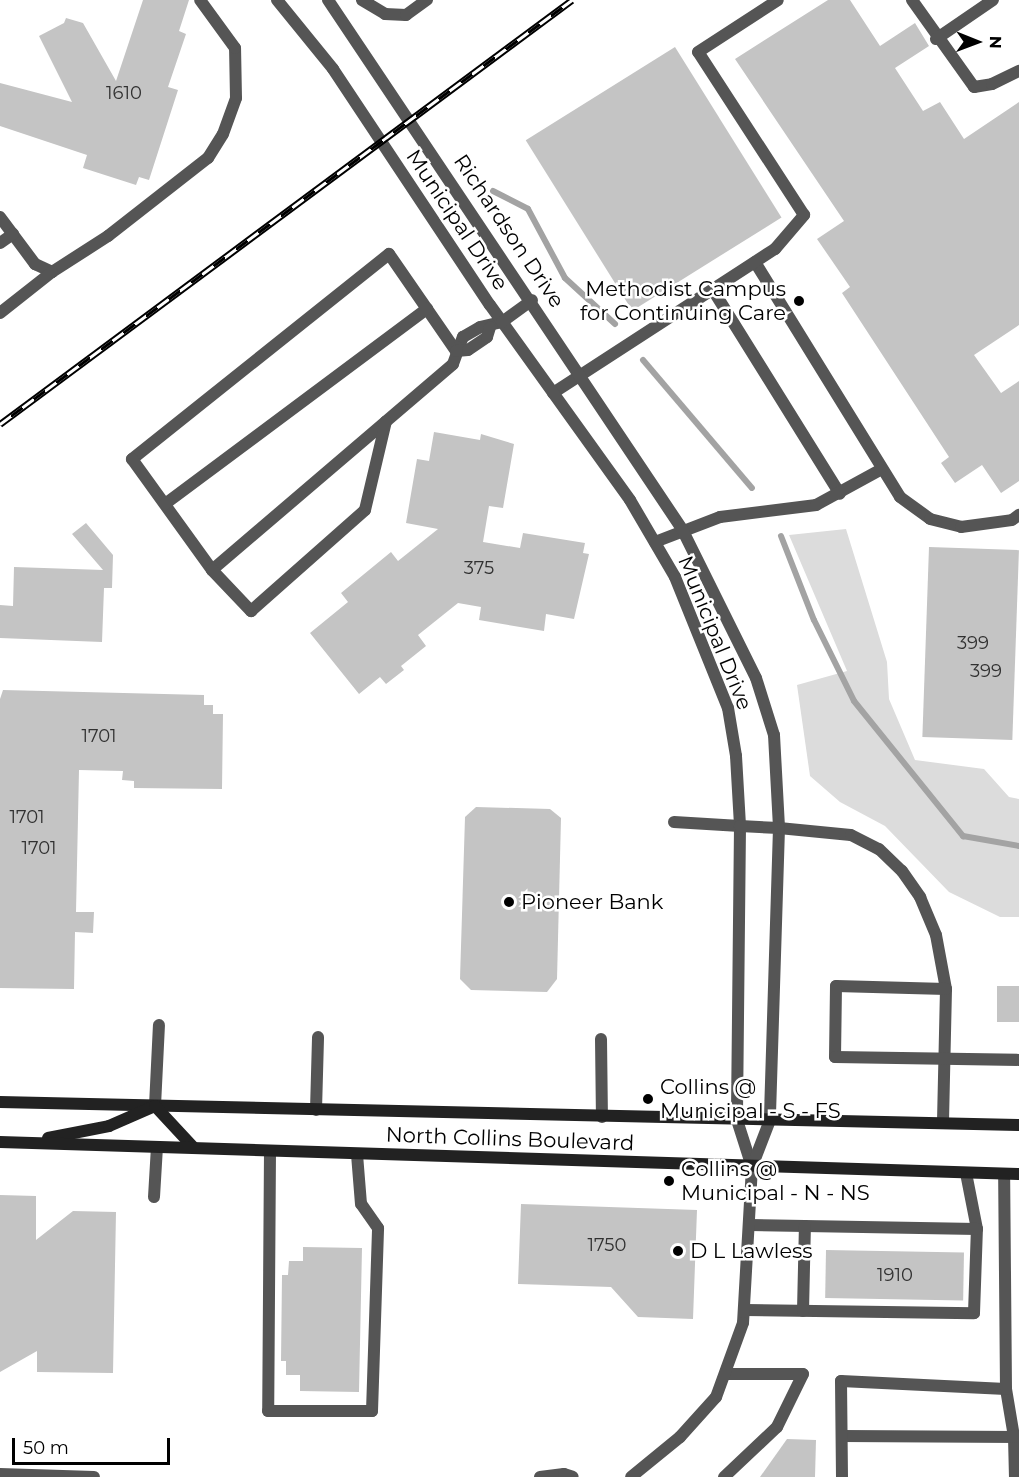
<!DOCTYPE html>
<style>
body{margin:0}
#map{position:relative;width:1019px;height:1477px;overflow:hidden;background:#fff;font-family:Montserrat,sans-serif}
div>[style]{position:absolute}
.green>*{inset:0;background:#dcdcdc}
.stream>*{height:6px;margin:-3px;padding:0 3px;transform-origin:3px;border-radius:3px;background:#a3a3a3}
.building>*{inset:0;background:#c4c4c4;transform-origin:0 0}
.service>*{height:12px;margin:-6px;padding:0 6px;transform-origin:6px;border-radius:6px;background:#555}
.tertiary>*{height:12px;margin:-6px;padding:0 6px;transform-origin:6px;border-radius:6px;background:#555}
.secondary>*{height:12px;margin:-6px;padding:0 6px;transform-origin:6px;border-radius:6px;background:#222}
.rail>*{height:7px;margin-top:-3.5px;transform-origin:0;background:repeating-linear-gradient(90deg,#fff 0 14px,#000 0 28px);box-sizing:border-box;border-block:2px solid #000}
.dots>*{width:16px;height:16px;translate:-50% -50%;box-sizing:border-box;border:3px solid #fff;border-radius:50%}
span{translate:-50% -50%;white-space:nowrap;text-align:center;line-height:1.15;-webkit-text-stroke:5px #fff;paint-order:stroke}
.number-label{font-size:18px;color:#313131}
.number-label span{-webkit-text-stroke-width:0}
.street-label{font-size:21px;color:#000}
.poi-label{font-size:21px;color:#000}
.right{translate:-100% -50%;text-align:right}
.left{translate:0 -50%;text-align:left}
.north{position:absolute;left:947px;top:12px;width:60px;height:60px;-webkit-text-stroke:4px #fff;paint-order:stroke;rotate:91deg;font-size:16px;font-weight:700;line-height:24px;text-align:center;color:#000}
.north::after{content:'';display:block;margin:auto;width:21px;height:27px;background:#000;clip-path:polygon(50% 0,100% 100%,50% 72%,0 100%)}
.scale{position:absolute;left:12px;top:1438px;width:158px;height:27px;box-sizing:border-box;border:3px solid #000;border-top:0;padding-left:8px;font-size:18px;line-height:21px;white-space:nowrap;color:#000;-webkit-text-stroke:4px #fff;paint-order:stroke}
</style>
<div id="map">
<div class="green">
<div style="clip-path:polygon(846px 529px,887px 662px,889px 699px,915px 760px,984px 769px,1009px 797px,1019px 799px,1019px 917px,1000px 917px,949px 892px,885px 826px,840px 802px,810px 776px,797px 685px,847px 671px,789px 535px)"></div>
</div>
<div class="stream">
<div style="left:493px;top:191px;width:39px;rotate:27deg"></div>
<div style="left:528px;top:209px;width:78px;rotate:61.8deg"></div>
<div style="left:565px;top:278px;width:68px;rotate:42.6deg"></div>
<div style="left:643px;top:360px;width:168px;rotate:49.6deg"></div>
<div style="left:781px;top:536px;width:90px;rotate:68.6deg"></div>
<div style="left:814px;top:620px;width:90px;rotate:63.7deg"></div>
<div style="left:854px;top:701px;width:174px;rotate:51.1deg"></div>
<div style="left:963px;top:836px;width:57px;rotate:10.1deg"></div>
</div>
<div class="building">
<div style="clip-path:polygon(143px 0,189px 0,179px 31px,186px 34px,168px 87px,178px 90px,149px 180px,139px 177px,136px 185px,83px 168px,87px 155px,0 126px,0 83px,72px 102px,39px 36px,64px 23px,66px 18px,83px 23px,116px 81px)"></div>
<div style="clip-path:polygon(828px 0,850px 0,880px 46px,915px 23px,929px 46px,895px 68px,923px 111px,940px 102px,964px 139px,1019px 102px,1019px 325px,974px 355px,1001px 393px,1019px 381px,1019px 481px,1001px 493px,982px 465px,955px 483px,941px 463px,949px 457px,842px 293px,850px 287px,817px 239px,844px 221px,735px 59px)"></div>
<div style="left:675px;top:47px;width:201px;height:176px;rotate:58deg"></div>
<div style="clip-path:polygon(434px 432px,480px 440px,481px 434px,514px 444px,503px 508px,489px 506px,483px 542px,520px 548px,523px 533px,585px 543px,583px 553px,589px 554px,574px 619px,546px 614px,544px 631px,479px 620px,481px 607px,458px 603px,418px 635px,426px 646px,401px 666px,404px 670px,386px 684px,380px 677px,359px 694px,310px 633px,348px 602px,341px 593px,391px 552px,398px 561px,438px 529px,406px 523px,417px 459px,429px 461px)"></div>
<div style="clip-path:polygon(86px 523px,113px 555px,112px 588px,104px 588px,102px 642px,0 638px,0 605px,13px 606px,14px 567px,103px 570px,72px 534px)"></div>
<div style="left:929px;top:547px;width:90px;height:190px;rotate:2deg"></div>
<div style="clip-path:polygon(3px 690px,204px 695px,204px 705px,213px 705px,213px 714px,223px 714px,222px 789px,134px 788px,134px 781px,122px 780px,123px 771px,79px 770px,76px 912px,94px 912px,93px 933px,75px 932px,74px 989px,0 988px,0 699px)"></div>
<div style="clip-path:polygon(476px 807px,550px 809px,561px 818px,557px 979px,547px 992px,471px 990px,460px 979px,465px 817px)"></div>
<div style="left:1019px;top:986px;width:36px;height:22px;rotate:90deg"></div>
<div style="clip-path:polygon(0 1195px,36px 1196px,36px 1240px,73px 1211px,116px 1212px,113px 1373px,37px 1372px,37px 1351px,0 1372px)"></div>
<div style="clip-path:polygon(521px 1204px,697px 1210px,693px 1319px,638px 1317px,611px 1287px,518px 1284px)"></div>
<div style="clip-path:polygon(303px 1247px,362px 1248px,359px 1392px,300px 1391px,300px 1375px,286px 1375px,286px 1361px,281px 1361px,282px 1275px,288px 1275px,289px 1261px,303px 1261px)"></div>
<div style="left:826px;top:1250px;width:138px;height:48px;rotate:1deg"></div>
<div style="clip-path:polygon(787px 1439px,816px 1440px,815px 1477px,760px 1477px)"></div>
</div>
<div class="service">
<div style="left:362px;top:0;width:27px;rotate:31deg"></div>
<div style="left:385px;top:14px;width:21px;rotate:3deg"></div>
<div style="left:406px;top:15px;width:26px;rotate:-36deg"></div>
<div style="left:912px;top:0;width:107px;rotate:54.5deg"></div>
<div style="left:974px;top:87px;width:18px;rotate:-9deg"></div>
<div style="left:992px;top:84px;width:30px;rotate:-26deg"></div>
<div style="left:936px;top:39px;width:69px;rotate:-34.4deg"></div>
<div style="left:0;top:217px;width:59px;rotate:53.3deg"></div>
<div style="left:35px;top:264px;width:19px;rotate:25deg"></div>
<div style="left:52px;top:272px;width:67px;rotate:-32.7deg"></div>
<div style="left:108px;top:236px;width:127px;rotate:-38deg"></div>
<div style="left:208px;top:158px;width:28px;rotate:-58deg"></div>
<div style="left:223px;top:134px;width:38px;rotate:-70deg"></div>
<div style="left:236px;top:98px;width:50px;rotate:-91.1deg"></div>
<div style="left:235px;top:48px;width:59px;rotate:-126.1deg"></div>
<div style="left:0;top:243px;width:16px;rotate:-35deg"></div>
<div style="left:755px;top:262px;width:276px;rotate:58.3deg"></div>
<div style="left:900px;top:497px;width:37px;rotate:36deg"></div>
<div style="left:930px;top:519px;width:32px;rotate:14deg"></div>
<div style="left:961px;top:527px;width:51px;rotate:-7.8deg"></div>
<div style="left:1012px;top:520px;width:9px;rotate:-36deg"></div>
<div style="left:713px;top:290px;width:240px;rotate:58.1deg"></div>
<div style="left:0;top:313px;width:66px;rotate:-38.3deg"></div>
<div style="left:456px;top:351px;width:118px;rotate:-124.6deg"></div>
<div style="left:389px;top:254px;width:329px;rotate:141.4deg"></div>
<div style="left:132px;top:459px;width:137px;rotate:54.2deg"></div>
<div style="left:212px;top:570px;width:317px;rotate:-40.5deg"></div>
<div style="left:453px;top:364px;width:29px;rotate:-70deg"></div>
<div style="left:463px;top:337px;width:20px;rotate:-30deg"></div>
<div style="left:480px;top:327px;width:23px;rotate:-13deg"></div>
<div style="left:456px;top:351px;width:12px;rotate:-5deg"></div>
<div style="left:468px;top:350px;width:23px;rotate:-34deg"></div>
<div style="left:487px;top:337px;width:10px;rotate:-73deg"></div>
<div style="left:553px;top:393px;width:265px;rotate:-33deg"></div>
<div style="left:775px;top:249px;width:45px;rotate:-49.5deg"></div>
<div style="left:804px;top:215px;width:194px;rotate:-123deg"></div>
<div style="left:698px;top:52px;width:95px;rotate:-33deg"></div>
<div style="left:165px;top:504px;width:327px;rotate:-36.7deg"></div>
<div style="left:655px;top:542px;width:70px;rotate:-21deg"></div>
<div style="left:720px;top:517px;width:97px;rotate:-7.1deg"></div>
<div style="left:816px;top:505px;width:73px;rotate:-28.7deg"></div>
<div style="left:212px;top:570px;width:57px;rotate:46.4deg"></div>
<div style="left:251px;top:611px;width:152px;rotate:-41.5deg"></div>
<div style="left:365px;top:510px;width:91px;rotate:-76.7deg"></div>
<div style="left:674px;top:822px;width:66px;rotate:3.5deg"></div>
<div style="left:779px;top:828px;width:72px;rotate:5.6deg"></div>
<div style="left:851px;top:835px;width:31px;rotate:27deg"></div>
<div style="left:879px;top:849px;width:32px;rotate:44deg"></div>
<div style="left:902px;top:871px;width:32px;rotate:55deg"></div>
<div style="left:920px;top:897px;width:41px;rotate:67.2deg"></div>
<div style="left:936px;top:935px;width:55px;rotate:79.5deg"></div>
<div style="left:946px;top:989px;width:134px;rotate:91.3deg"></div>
<div style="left:946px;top:989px;width:110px;rotate:-178.4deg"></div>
<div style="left:836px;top:986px;width:71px;rotate:90.8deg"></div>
<div style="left:835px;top:1057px;width:184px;rotate:0.9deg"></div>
<div style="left:601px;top:1039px;width:78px;rotate:89.3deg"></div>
<div style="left:155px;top:1106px;width:81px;rotate:-87.2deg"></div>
<div style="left:316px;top:1110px;width:73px;rotate:-88.4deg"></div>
<div style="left:270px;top:1151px;width:260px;rotate:90.4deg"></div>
<div style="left:268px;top:1411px;width:104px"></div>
<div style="left:372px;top:1411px;width:183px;rotate:-88.1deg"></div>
<div style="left:378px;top:1228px;width:29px;rotate:-125deg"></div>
<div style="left:361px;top:1204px;width:50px;rotate:-94.6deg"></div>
<div style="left:966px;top:1173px;width:57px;rotate:78.9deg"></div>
<div style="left:154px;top:1197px;width:50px;rotate:-86.6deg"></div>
<div style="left:745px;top:1310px;width:229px;rotate:0.8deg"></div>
<div style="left:974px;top:1313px;width:84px;rotate:-88deg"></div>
<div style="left:977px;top:1229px;width:227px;rotate:-179deg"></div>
<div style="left:803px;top:1311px;width:85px;rotate:-88.7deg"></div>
<div style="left:1006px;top:1389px;width:49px;rotate:80.5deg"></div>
<div style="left:1014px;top:1437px;width:40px;rotate:88.6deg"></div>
<div style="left:842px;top:1436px;width:177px;rotate:0.3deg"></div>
<div style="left:0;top:1474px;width:94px;rotate:1.8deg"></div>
<div style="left:540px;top:1477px;width:24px;rotate:-7deg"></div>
<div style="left:564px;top:1474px;width:9px;rotate:18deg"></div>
<div style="left:724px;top:1477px;width:73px;rotate:-43.3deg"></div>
<div style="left:777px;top:1427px;width:59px;rotate:-63.9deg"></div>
<div style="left:803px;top:1374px;width:77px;rotate:180deg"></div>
<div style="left:842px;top:1477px;width:96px;rotate:-90.6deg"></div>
<div style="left:841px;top:1381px;width:165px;rotate:2.8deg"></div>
<div style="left:1006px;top:1389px;width:215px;rotate:-90.5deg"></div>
</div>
<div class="tertiary">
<div style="left:277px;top:0;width:89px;rotate:50.9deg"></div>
<div style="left:333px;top:69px;width:283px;rotate:56.4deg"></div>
<div style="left:490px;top:305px;width:240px;rotate:54.3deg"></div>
<div style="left:630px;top:500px;width:89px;rotate:59.7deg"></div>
<div style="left:675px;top:577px;width:141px;rotate:68deg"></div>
<div style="left:728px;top:708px;width:49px;rotate:80.5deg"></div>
<div style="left:736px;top:756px;width:70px;rotate:86.7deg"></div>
<div style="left:740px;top:826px;width:294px;rotate:90.6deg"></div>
<div style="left:737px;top:1120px;width:49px;rotate:72.3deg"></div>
<div style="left:328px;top:0;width:637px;rotate:56.21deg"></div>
<div style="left:682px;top:529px;width:166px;rotate:63.6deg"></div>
<div style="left:756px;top:678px;width:60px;rotate:72.5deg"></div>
<div style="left:774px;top:735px;width:93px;rotate:86.9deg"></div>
<div style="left:779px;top:828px;width:292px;rotate:91.8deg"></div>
<div style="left:770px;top:1120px;width:50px;rotate:111deg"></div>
<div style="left:752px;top:1167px;width:156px;rotate:93.3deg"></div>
<div style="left:743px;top:1323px;width:79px;rotate:110deg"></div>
<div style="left:716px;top:1397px;width:54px;rotate:132deg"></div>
<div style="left:680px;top:1437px;width:63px;rotate:140.8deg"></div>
<div style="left:502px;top:322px;width:37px;rotate:-36deg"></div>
<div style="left:740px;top:826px;width:39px;rotate:3deg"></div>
</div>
<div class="secondary">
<div style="left:0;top:1102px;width:1019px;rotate:1.29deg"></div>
<div style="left:48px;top:1138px;width:62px;rotate:-11.1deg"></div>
<div style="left:109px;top:1126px;width:50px;rotate:-23.5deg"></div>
<div style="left:155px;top:1106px;width:57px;rotate:47.1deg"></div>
<div style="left:0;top:1142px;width:1020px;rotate:1.8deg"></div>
</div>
<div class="rail">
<div style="left:0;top:424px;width:712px;rotate:-36.55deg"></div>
</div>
<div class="dots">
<div style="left:799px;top:301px;background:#000"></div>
<div style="left:509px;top:902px;background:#000"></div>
<div style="left:648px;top:1099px;background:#000"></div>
<div style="left:669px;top:1181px;background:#000"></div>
<div style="left:678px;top:1251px;background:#000"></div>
</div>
<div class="number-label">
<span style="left:124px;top:93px">1610</span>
<span style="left:479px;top:568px">375</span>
<span style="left:973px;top:643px">399</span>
<span style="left:986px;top:671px">399</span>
<span style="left:99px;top:736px">1701</span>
<span style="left:27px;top:817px">1701</span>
<span style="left:39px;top:848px">1701</span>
<span style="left:607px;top:1245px">1750</span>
<span style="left:895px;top:1275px">1910</span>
</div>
<div class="street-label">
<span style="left:457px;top:220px;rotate:56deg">Municipal Drive</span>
<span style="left:509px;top:231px;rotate:56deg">Richardson Drive</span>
<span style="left:715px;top:633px;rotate:68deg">Municipal Drive</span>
<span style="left:510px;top:1139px;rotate:2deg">North Collins Boulevard</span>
</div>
<div class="poi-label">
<span class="right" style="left:786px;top:301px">Methodist Campus<br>for Continuing Care</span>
<span class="left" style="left:521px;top:902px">Pioneer Bank</span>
<span class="left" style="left:660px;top:1099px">Collins @<br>Municipal - S - FS</span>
<span class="left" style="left:681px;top:1181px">Collins @<br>Municipal - N - NS</span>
<span class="left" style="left:690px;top:1251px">D L Lawless</span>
</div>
<div class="north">N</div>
<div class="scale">50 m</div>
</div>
